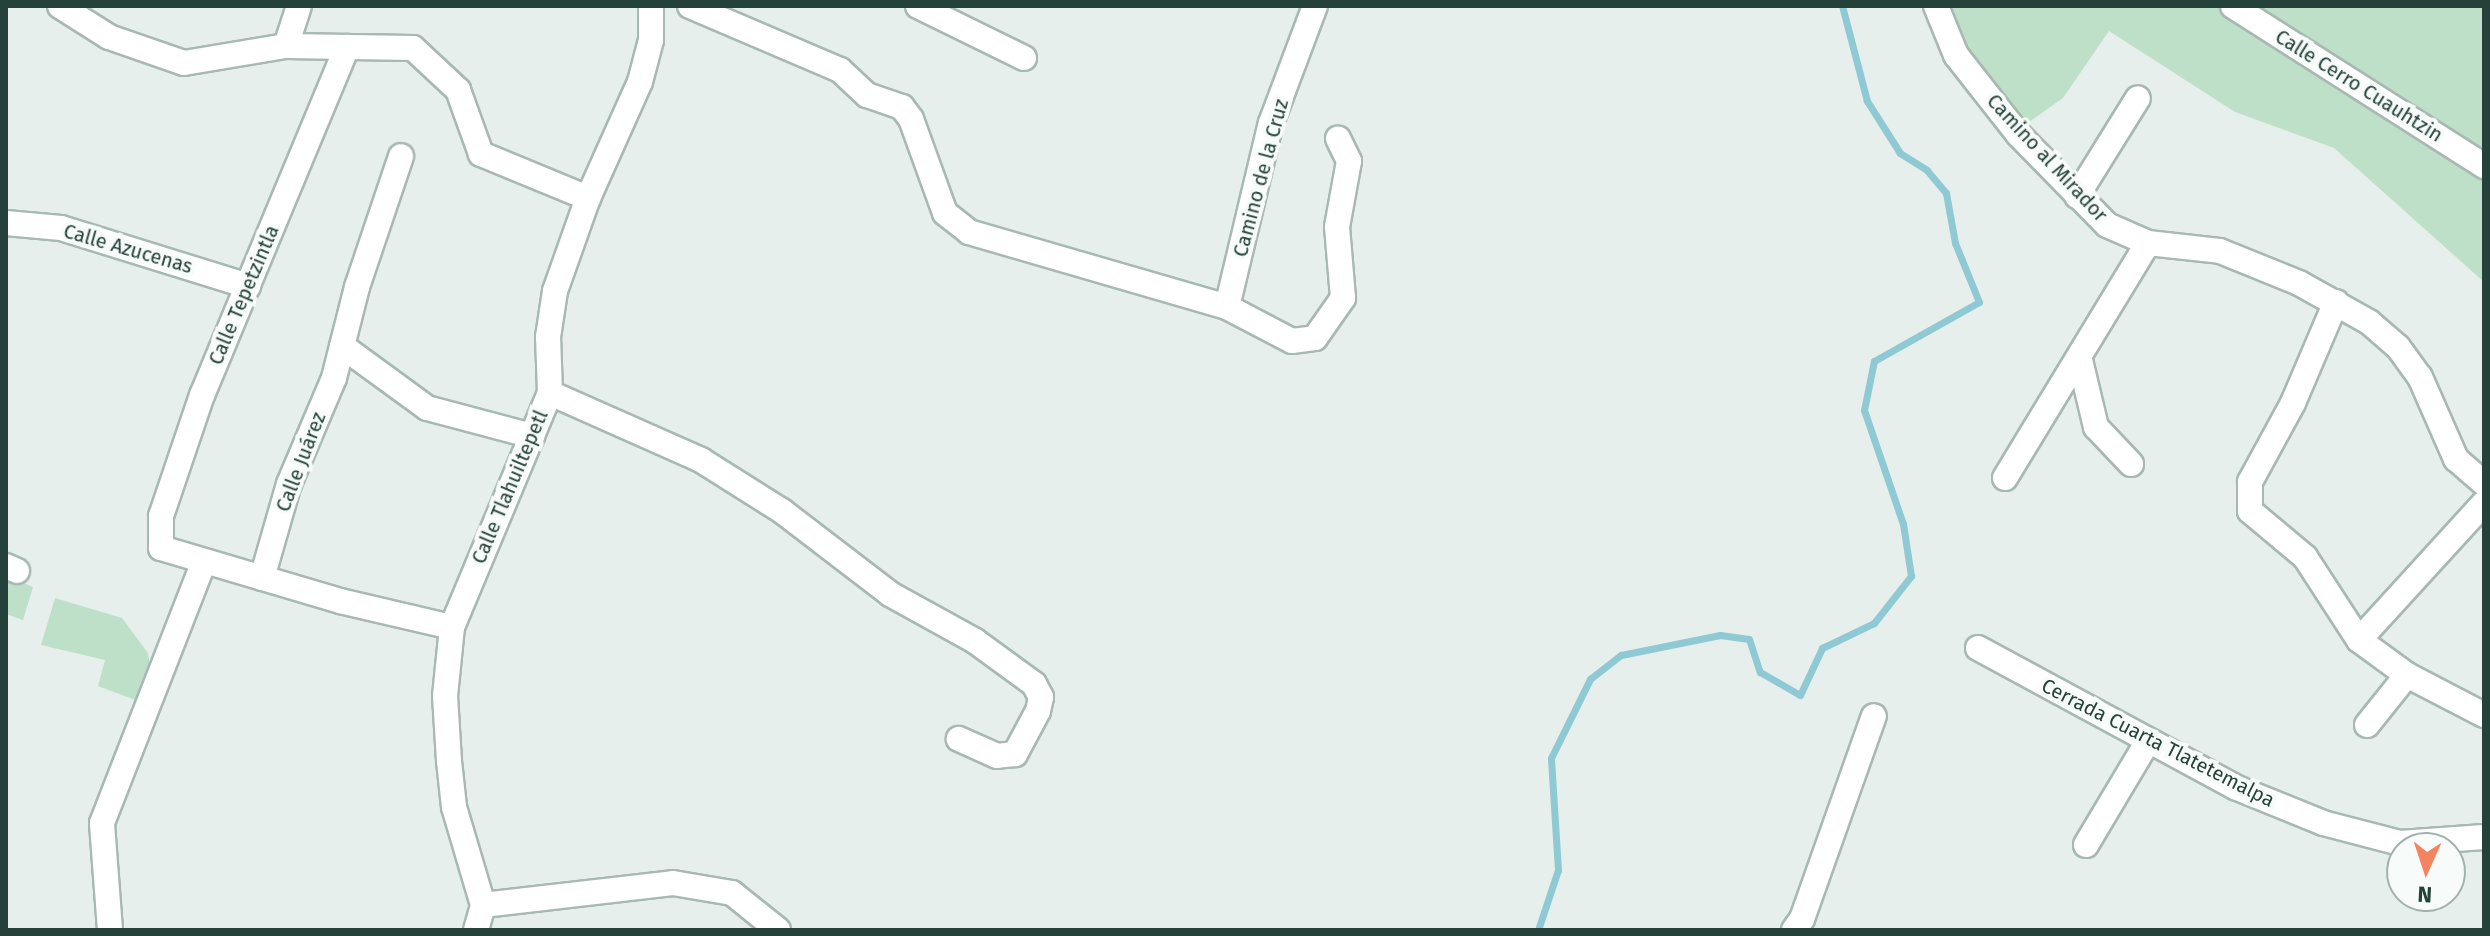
<!DOCTYPE html>
<meta charset="utf-8">
<style>
body{margin:0}
#map{position:relative;width:2490px;height:936px;overflow:hidden;background:#e6efeb;font-family:"Fira Sans",sans-serif}
div>[style]{position:absolute}
.green>*{inset:0;background:#bfe0c8}
.stream>*{height:7px;margin:-3.5px;padding:0 3.5px;transform-origin:3.5px;border-radius:3.5px;background:#8ec9d4}
.roads{filter:drop-shadow(2px 0 #a8b8b2) drop-shadow(-2px 0 #a8b8b2) drop-shadow(0 2px #a8b8b2) drop-shadow(0 -2px #a8b8b2)}
.minor>*{height:24px;margin:-12px;padding:0 12px;transform-origin:12px;border-radius:12px;background:#fff}
span{translate:-50% -50%;white-space:nowrap;text-align:center;line-height:1.15;-webkit-text-stroke:8px #f7fbf9;paint-order:stroke}
.street-label{font-size:20px;color:#24423a}
.frame{position:absolute;inset:0;border:8px solid #24423a;pointer-events:none}
.north{position:absolute;left:2386px;top:832px;width:80px;height:80px;box-sizing:border-box;background:#f7fbf9;border:2px solid #a3b1ad;border-radius:50%;rotate:183deg;font-size:22px;font-weight:700;line-height:32px;text-align:center;color:#24423a}
.north::after{content:'';display:block;margin:auto;width:28px;height:36px;background:#f4845f;clip-path:polygon(50% 0,100% 100%,50% 72%,0 100%)}
</style>
<div id="map">
<div class="green">
<div style="clip-path:polygon(1950px 6px,2484px 6px,2484px 282px,2334px 148px,2235px 112px,2109px 31px,2063px 98px,2025px 125px,1964px 51px)"></div>
<div style="clip-path:polygon(6px 575px,33px 587px,23px 620px,6px 614px)"></div>
<div style="clip-path:polygon(55px 598px,122px 618px,148px 653px,153px 681px,143px 703px,98px 686px,105px 660px,41px 645px)"></div>
</div>
<div class="stream">
<div style="left:1538px;top:930px;width:63px;rotate:-71.6deg"></div>
<div style="left:1558px;top:870px;width:112px;rotate:-93.6deg"></div>
<div style="left:1551px;top:758px;width:88px;rotate:-63.7deg"></div>
<div style="left:1590px;top:679px;width:39px;rotate:-38deg"></div>
<div style="left:1621px;top:655px;width:101px;rotate:-11.4deg"></div>
<div style="left:1720px;top:635px;width:29px;rotate:8deg"></div>
<div style="left:1749px;top:639px;width:35px;rotate:72deg"></div>
<div style="left:1760px;top:672px;width:46px;rotate:29.9deg"></div>
<div style="left:1800px;top:695px;width:52px;rotate:-64.9deg"></div>
<div style="left:1822px;top:648px;width:58px;rotate:-25.7deg"></div>
<div style="left:1874px;top:623px;width:60px;rotate:-51.8deg"></div>
<div style="left:1911px;top:576px;width:53px;rotate:-98.7deg"></div>
<div style="left:1903px;top:524px;width:120px;rotate:-108.9deg"></div>
<div style="left:1864px;top:410px;width:50px;rotate:-78.5deg"></div>
<div style="left:1874px;top:361px;width:120px;rotate:-29.3deg"></div>
<div style="left:1979px;top:302px;width:64px;rotate:-112.1deg"></div>
<div style="left:1955px;top:243px;width:51px;rotate:-100.2deg"></div>
<div style="left:1946px;top:193px;width:30px;rotate:-130deg"></div>
<div style="left:1927px;top:170px;width:32px;rotate:-148deg"></div>
<div style="left:1900px;top:153px;width:62px;rotate:-122.4deg"></div>
<div style="left:1867px;top:101px;width:98px;rotate:-104.7deg"></div>
</div>
<div class="roads">
<div class="minor">
<div style="left:60px;top:6px;width:58px;rotate:32.3deg"></div>
<div style="left:109px;top:37px;width:79px;rotate:19.1deg"></div>
<div style="left:184px;top:63px;width:103px;rotate:-9.5deg"></div>
<div style="left:286px;top:46px;width:127px;rotate:0.9deg"></div>
<div style="left:413px;top:48px;width:62px;rotate:43deg"></div>
<div style="left:458px;top:90px;width:68px;rotate:70.2deg"></div>
<div style="left:481px;top:154px;width:116px;rotate:22.4deg"></div>
<div style="left:690px;top:6px;width:163px;rotate:23.1deg"></div>
<div style="left:840px;top:70px;width:37px;rotate:43deg"></div>
<div style="left:867px;top:95px;width:37px;rotate:19deg"></div>
<div style="left:902px;top:107px;width:15px;rotate:53deg"></div>
<div style="left:911px;top:119px;width:100px;rotate:70.1deg"></div>
<div style="left:945px;top:213px;width:31px;rotate:38deg"></div>
<div style="left:969px;top:232px;width:269px;rotate:16.2deg"></div>
<div style="left:1227px;top:307px;width:73px;rotate:27.6deg"></div>
<div style="left:1292px;top:341px;width:23px;rotate:-7deg"></div>
<div style="left:1315px;top:338px;width:49px;rotate:-55deg"></div>
<div style="left:1343px;top:298px;width:71px;rotate:-94.8deg"></div>
<div style="left:1337px;top:227px;width:67px;rotate:-79.7deg"></div>
<div style="left:1349px;top:161px;width:25px;rotate:-116deg"></div>
<div style="left:918px;top:6px;width:118px;rotate:26.1deg"></div>
<div style="left:1936px;top:6px;width:53px;rotate:67.8deg"></div>
<div style="left:1956px;top:55px;width:100px;rotate:51.9deg"></div>
<div style="left:2018px;top:134px;width:127px;rotate:45.6deg"></div>
<div style="left:2107px;top:225px;width:45px;rotate:23.7deg"></div>
<div style="left:2148px;top:243px;width:72px;rotate:6.3deg"></div>
<div style="left:2220px;top:251px;width:85px;rotate:22.1deg"></div>
<div style="left:2299px;top:283px;width:80px;rotate:29.1deg"></div>
<div style="left:2369px;top:322px;width:38px;rotate:41deg"></div>
<div style="left:2398px;top:347px;width:37px;rotate:54deg"></div>
<div style="left:2420px;top:377px;width:90px;rotate:66.3deg"></div>
<div style="left:2456px;top:459px;width:37px;rotate:41deg"></div>
<div style="left:2233px;top:6px;width:298px;rotate:32.5deg"></div>
<div style="left:286px;top:46px;width:42px;rotate:-72deg"></div>
<div style="left:347px;top:47px;width:377px;rotate:112.6deg"></div>
<div style="left:202px;top:395px;width:128px;rotate:108.7deg"></div>
<div style="left:161px;top:516px;width:32px;rotate:90deg"></div>
<div style="left:161px;top:548px;width:187px;rotate:16.5deg"></div>
<div style="left:340px;top:601px;width:115px;rotate:13.1deg"></div>
<div style="left:2077px;top:196px;width:115px;rotate:-58.1deg"></div>
<div style="left:6px;top:223px;width:55px;rotate:5.2deg"></div>
<div style="left:61px;top:228px;width:196px;rotate:17.2deg"></div>
<div style="left:2336px;top:302px;width:110px;rotate:113.1deg"></div>
<div style="left:2293px;top:403px;width:90px;rotate:118.6deg"></div>
<div style="left:2250px;top:482px;width:29px;rotate:90deg"></div>
<div style="left:2250px;top:511px;width:72px;rotate:39.9deg"></div>
<div style="left:2305px;top:557px;width:99px;rotate:57deg"></div>
<div style="left:2359px;top:640px;width:59px;rotate:36.1deg"></div>
<div style="left:2407px;top:675px;width:87px;rotate:27.5deg"></div>
<div style="left:1227px;top:307px;width:189px;rotate:-76.6deg"></div>
<div style="left:1271px;top:123px;width:125px;rotate:-69.4deg"></div>
<div style="left:342px;top:346px;width:105px;rotate:36.1deg"></div>
<div style="left:427px;top:408px;width:109px;rotate:14.9deg"></div>
<div style="left:2080px;top:360px;width:69px;rotate:76.6deg"></div>
<div style="left:2096px;top:427px;width:51px;rotate:46.6deg"></div>
<div style="left:550px;top:393px;width:165px;rotate:23.9deg"></div>
<div style="left:701px;top:460px;width:96px;rotate:32.2deg"></div>
<div style="left:782px;top:511px;width:136px;rotate:37.5deg"></div>
<div style="left:890px;top:594px;width:97px;rotate:28.9deg"></div>
<div style="left:975px;top:641px;width:73px;rotate:36.1deg"></div>
<div style="left:1034px;top:684px;width:15px;rotate:62deg"></div>
<div style="left:1041px;top:697px;width:14px;rotate:102deg"></div>
<div style="left:1038px;top:711px;width:49px;rotate:118.1deg"></div>
<div style="left:1015px;top:754px;width:18px;rotate:174deg"></div>
<div style="left:997px;top:756px;width:42px;rotate:-155.9deg"></div>
<div style="left:2005px;top:478px;width:275px;rotate:-58.7deg"></div>
<div style="left:6px;top:566px;width:12px;rotate:24deg"></div>
<div style="left:262px;top:578px;width:98px;rotate:-74deg"></div>
<div style="left:289px;top:484px;width:115px;rotate:-67deg"></div>
<div style="left:334px;top:378px;width:94px;rotate:-75.8deg"></div>
<div style="left:357px;top:287px;width:138px;rotate:-71.4deg"></div>
<div style="left:2359px;top:640px;width:185px;rotate:-47.6deg"></div>
<div style="left:1978px;top:648px;width:294px;rotate:28.4deg"></div>
<div style="left:2237px;top:788px;width:93px;rotate:22.1deg"></div>
<div style="left:2323px;top:823px;width:80px;rotate:14.6deg"></div>
<div style="left:2400px;top:843px;width:84px;rotate:-4.1deg"></div>
<div style="left:2367px;top:725px;width:64px;rotate:-51.3deg"></div>
<div style="left:2086px;top:845px;width:121px;rotate:-59.2deg"></div>
<div style="left:483px;top:905px;width:191px;rotate:-6.6deg"></div>
<div style="left:673px;top:883px;width:60px;rotate:9.6deg"></div>
<div style="left:732px;top:893px;width:59px;rotate:38.8deg"></div>
<div style="left:110px;top:930px;width:107px;rotate:-94.3deg"></div>
<div style="left:102px;top:823px;width:281px;rotate:-68.7deg"></div>
<div style="left:476px;top:930px;width:26px;rotate:-74deg"></div>
<div style="left:483px;top:905px;width:102px;rotate:-106.5deg"></div>
<div style="left:454px;top:807px;width:46px;rotate:-96.2deg"></div>
<div style="left:449px;top:761px;width:65px;rotate:-93.5deg"></div>
<div style="left:445px;top:696px;width:69px;rotate:-84.2deg"></div>
<div style="left:452px;top:627px;width:254px;rotate:-67.3deg"></div>
<div style="left:550px;top:393px;width:56px;rotate:-92deg"></div>
<div style="left:548px;top:337px;width:47px;rotate:-81.3deg"></div>
<div style="left:555px;top:291px;width:99px;rotate:-70.5deg"></div>
<div style="left:588px;top:198px;width:127px;rotate:-65.9deg"></div>
<div style="left:640px;top:82px;width:43px;rotate:-75.3deg"></div>
<div style="left:651px;top:40px;width:34px;rotate:-90deg"></div>
<div style="left:1794px;top:930px;width:14px;rotate:-54deg"></div>
<div style="left:1802px;top:919px;width:215px;rotate:-70.5deg"></div>
</div>
</div>
<div class="street-label">
<span style="left:2359px;top:86px;rotate:32deg">Calle Cerro Cuauhtzin</span>
<span style="left:2047px;top:158px;rotate:47deg">Camino al Mirador</span>
<span style="left:1261px;top:178px;rotate:-75deg">Camino de la Cruz</span>
<span style="left:128px;top:249px;rotate:16deg">Calle Azucenas</span>
<span style="left:244px;top:295px;rotate:-67deg">Calle Tepetzintla</span>
<span style="left:301px;top:462px;rotate:-69deg">Calle Juárez</span>
<span style="left:510px;top:487px;rotate:-67deg">Calle Tlahuiltepetl</span>
<span style="left:2158px;top:743px;rotate:27deg">Cerrada Cuarta Tlatetemalpa</span>
</div>
<div class="frame"></div>
<div class="north">N</div>
</div>
